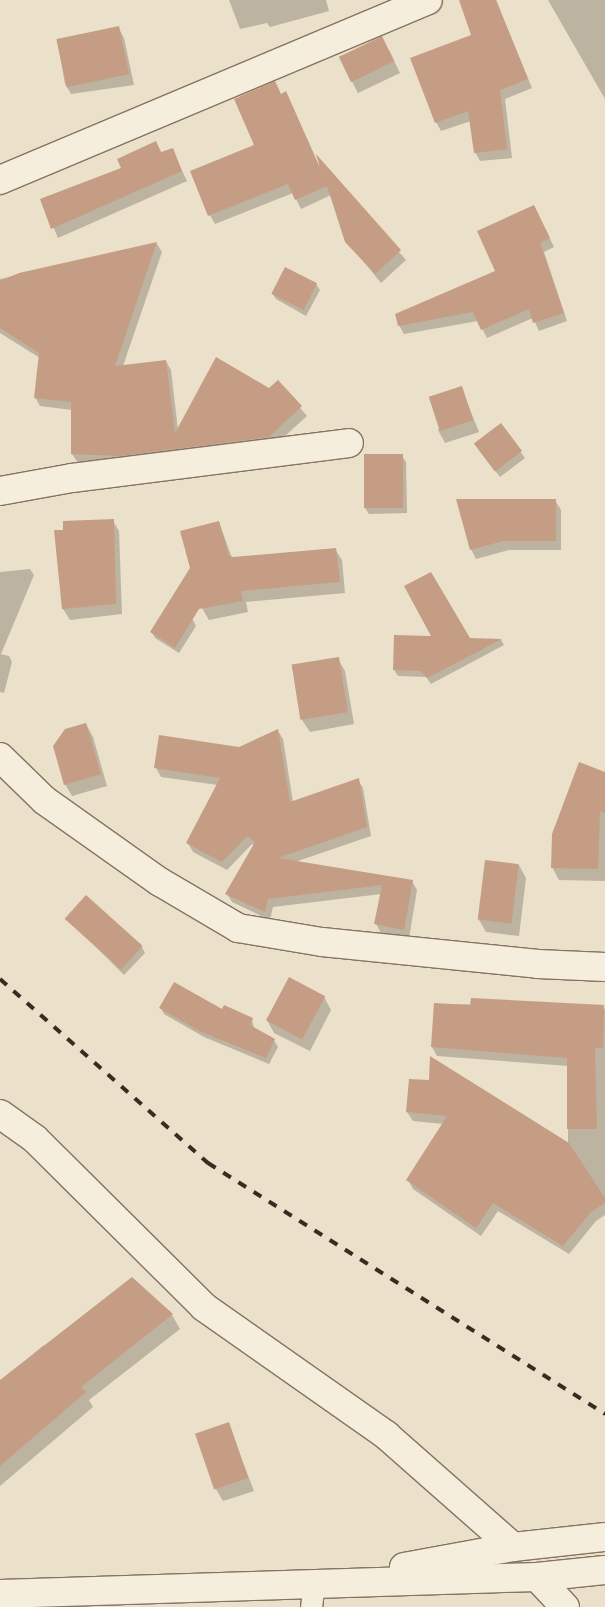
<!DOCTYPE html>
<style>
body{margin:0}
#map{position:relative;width:605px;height:1607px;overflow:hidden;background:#ebe0ca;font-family:"IBM Plex Serif",serif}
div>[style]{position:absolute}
.shadow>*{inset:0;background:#0003}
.building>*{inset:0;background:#c59d84;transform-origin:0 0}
.roads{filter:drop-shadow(1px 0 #867360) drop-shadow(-1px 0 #867360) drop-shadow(0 1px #867360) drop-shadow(0 -1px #867360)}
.service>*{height:21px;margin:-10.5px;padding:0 10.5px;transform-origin:10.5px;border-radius:10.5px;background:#f6eedd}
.minor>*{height:28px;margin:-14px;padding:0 14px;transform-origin:14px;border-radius:14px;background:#f6eedd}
.tertiary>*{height:28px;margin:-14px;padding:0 14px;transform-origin:14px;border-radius:14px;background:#f6eedd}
.rail>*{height:4px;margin-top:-2px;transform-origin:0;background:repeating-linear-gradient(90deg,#382c22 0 9px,transparent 0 18px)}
span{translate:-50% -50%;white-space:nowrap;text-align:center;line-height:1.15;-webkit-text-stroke:5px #f3ebd9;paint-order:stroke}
</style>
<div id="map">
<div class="shadow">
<div style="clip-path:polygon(229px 0,326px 0,329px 11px,270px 27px,267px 23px,240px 29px)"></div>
<div style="clip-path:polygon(473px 0,496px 0,532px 88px,505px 99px,512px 158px,480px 161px,475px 152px,471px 121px,441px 131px,436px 122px,472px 36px)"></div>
<div style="clip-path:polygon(548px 0,605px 0,605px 99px)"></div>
<div style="clip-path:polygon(118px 27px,124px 38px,134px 85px,71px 94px,65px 84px,57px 39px)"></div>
<div style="clip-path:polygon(389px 50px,400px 73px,358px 93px,339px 56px)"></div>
<div style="clip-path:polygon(286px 92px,319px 165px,319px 160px,406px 260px,381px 283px,347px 241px,331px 195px,301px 209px,293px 193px,215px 224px,210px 215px)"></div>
<div style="clip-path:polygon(156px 143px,162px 154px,172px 150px,187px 181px,58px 238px,41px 199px,123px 169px)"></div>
<div style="clip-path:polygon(534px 206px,554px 247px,544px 252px,567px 321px,539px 331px,533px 318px,487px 338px,478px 321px,404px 334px,399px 325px,497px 272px)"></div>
<div style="clip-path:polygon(157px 244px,162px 252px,123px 366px,166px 361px,171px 370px,178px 430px,269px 390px,278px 382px,307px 416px,274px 446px,126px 465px,78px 463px,72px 454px,72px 410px,40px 406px,35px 397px,40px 358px,0 333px,0 279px)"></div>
<div style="clip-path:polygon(316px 284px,320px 290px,306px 316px,276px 299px,272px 293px)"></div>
<div style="clip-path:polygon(461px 387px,479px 432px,445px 443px,438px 430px)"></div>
<div style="clip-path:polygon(500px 425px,525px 458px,500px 477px,479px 450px)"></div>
<div style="clip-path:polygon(402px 456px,406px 462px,407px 513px,369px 514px,365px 508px)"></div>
<div style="clip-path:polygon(555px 500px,561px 510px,561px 550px,509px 550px,476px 559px,471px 549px)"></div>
<div style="clip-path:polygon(113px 521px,119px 531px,122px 614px,70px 620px,63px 609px,56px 531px)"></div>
<div style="clip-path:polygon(219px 522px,232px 558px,335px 549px,342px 560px,345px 593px,246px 602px,248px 612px,209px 620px,202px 608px)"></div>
<div style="clip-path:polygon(30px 569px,34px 575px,1px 654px,9px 656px,12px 662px,4px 693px,0 692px,0 572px)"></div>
<div style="clip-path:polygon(169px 605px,193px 620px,196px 626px,179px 653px,155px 638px,152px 632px)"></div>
<div style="clip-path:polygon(469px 639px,501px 640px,504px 645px,431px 684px,426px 677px,398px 676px,394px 670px)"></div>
<div style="clip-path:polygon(338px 659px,345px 671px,354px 724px,310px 732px,302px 720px,293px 666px)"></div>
<div style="clip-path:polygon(86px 724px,93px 737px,107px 786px,72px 796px,65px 784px)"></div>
<div style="clip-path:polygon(278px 731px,283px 739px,293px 802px,358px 780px,363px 788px,371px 836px,295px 862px,412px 881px,417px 890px,409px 938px,381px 933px,376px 924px,381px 894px,273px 907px,270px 920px,232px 902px,227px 894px,255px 846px,252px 844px,227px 870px,193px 852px,188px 843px,218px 785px,161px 777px,156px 768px,239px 749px)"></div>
<div style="clip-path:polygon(605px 773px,605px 881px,559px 880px,552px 867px)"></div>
<div style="clip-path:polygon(519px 865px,526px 878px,519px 936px,486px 932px,479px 920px)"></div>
<div style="clip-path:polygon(70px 921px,142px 947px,145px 953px,124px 975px)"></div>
<div style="clip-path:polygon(324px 997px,331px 1010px,310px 1051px,274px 1033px,267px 1020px)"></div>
<div style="clip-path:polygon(435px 1004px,603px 1006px,605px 1010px,605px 1215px,596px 1221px,569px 1254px,498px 1211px,481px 1236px,413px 1189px,408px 1180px,444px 1124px,413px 1121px,407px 1112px,410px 1080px,568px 1143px,568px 1066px,437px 1056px,432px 1047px)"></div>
<div style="clip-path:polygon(161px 1008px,223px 1011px,252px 1019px,254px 1029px,274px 1040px,278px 1047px,269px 1064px,204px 1037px,164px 1014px)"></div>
<div style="clip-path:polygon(172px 1315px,180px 1329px,89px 1400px,93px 1407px,0 1486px,0 1382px,44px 1345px,45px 1347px)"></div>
<div style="clip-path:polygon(228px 1423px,254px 1491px,223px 1501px,216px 1489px)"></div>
</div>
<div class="building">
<div style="clip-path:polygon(459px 0,496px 0,528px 79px,500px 90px,507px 149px,474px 153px,468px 111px,435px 123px,410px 58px,471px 35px)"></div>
<div style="left:119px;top:26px;width:49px;height:64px;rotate:78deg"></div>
<div style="left:382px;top:36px;width:28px;height:48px;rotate:64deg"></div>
<div style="clip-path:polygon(275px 81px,281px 94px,286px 91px,322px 173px,316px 154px,401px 250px,375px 274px,345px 242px,327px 186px,295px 200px,288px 184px,208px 216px,190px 171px,254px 145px,234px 99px)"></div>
<div style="clip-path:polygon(156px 141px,161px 152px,173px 148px,182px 171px,51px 229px,40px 199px,121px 168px,117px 159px)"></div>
<div style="clip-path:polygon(534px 205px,550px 238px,540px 243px,564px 313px,533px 323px,529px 309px,481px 330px,473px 312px,398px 326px,395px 314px,495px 271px,477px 231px)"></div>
<div style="clip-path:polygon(157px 242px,115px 366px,166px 360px,175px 433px,216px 357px,269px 388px,278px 380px,302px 406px,269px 437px,120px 456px,71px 454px,71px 402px,34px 398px,39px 353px,0 328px,0 281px,19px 273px)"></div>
<div style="left:285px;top:267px;width:36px;height:30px;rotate:27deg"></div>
<div style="left:462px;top:386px;width:36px;height:35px;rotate:72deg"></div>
<div style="left:501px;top:423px;width:35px;height:34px;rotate:53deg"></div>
<div style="left:364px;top:454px;width:39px;height:54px"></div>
<div style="clip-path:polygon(456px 499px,556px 499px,556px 541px,503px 541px,470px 550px)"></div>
<div style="clip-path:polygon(114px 519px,116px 604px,62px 609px,54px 530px,63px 530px,63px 521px)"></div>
<div style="clip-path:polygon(219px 521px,229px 556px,233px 557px,336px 548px,340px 582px,241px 591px,243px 601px,199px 609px,175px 648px,150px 632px,190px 568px,180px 531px)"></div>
<div style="clip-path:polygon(431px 572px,470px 638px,502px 639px,427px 678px,421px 671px,393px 670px,394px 635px,431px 636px,404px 586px)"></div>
<div style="left:339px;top:657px;width:56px;height:48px;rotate:81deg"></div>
<div style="clip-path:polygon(86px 723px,101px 774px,64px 785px,53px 746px,65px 729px)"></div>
<div style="clip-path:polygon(278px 729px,290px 802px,359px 778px,367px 827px,278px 858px,413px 880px,404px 930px,374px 924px,382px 885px,268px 899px,265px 912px,225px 894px,255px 842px,247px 836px,222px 862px,186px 843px,220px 778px,154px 768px,159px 735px,239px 747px)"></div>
<div style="clip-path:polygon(579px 762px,605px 772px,605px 813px,600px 811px,598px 869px,551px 868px,552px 834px)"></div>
<div style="left:485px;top:860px;width:34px;height:60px;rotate:7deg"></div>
<div style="left:86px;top:895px;width:76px;height:32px;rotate:42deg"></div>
<div style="left:289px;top:977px;width:41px;height:49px;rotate:28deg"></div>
<div style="clip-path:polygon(174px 982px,222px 1009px,224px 1005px,253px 1018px,250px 1025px,275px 1039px,266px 1058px,199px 1031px,159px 1008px)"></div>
<div style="clip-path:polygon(471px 998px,604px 1005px,603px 1048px,595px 1048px,597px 1129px,567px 1129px,567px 1058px,431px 1047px,434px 1003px,470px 1005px)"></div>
<div style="clip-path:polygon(430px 1056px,569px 1143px,605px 1198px,605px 1203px,591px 1212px,563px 1246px,493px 1203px,476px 1228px,406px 1180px,447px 1116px,406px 1112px,409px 1079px,429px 1080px)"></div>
<div style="clip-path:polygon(132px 1277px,173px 1314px,81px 1387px,86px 1392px,0 1466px,0 1380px)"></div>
<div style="left:229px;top:1422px;width:59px;height:36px;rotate:71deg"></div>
</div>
<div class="roads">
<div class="service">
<div style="left:311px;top:1607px;width:24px;rotate:-83deg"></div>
</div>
<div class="minor">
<div style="left:0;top:180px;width:464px;rotate:-22.8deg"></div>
<div style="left:0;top:491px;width:73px;rotate:-10.2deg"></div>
<div style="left:72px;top:478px;width:279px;rotate:-7.2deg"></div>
<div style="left:0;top:757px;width:62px;rotate:44.3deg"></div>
<div style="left:44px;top:800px;width:142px;rotate:35.3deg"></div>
<div style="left:160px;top:882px;width:91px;rotate:30.5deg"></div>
<div style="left:238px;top:928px;width:85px;rotate:9.5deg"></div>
<div style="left:322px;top:942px;width:217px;rotate:5.8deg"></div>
<div style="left:538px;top:964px;width:67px;rotate:2.6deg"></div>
<div style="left:0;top:1114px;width:43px;rotate:35.5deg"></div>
<div style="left:35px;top:1139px;width:238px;rotate:44.8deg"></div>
<div style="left:204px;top:1307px;width:223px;rotate:35.1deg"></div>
<div style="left:386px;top:1435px;width:169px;rotate:41.4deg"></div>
<div style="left:537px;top:1577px;width:41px;rotate:47deg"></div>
</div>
<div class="tertiary">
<div style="left:404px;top:1567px;width:111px;rotate:-10.4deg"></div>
<div style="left:513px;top:1547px;width:93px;rotate:-6.2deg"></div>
<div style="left:0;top:1594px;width:537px;rotate:-1.81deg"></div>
<div style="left:537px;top:1577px;width:68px;rotate:-5.9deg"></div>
</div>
</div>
<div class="rail">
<div style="left:0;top:979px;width:278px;rotate:41.5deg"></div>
<div style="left:208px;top:1163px;width:470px;rotate:32.3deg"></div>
</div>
</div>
